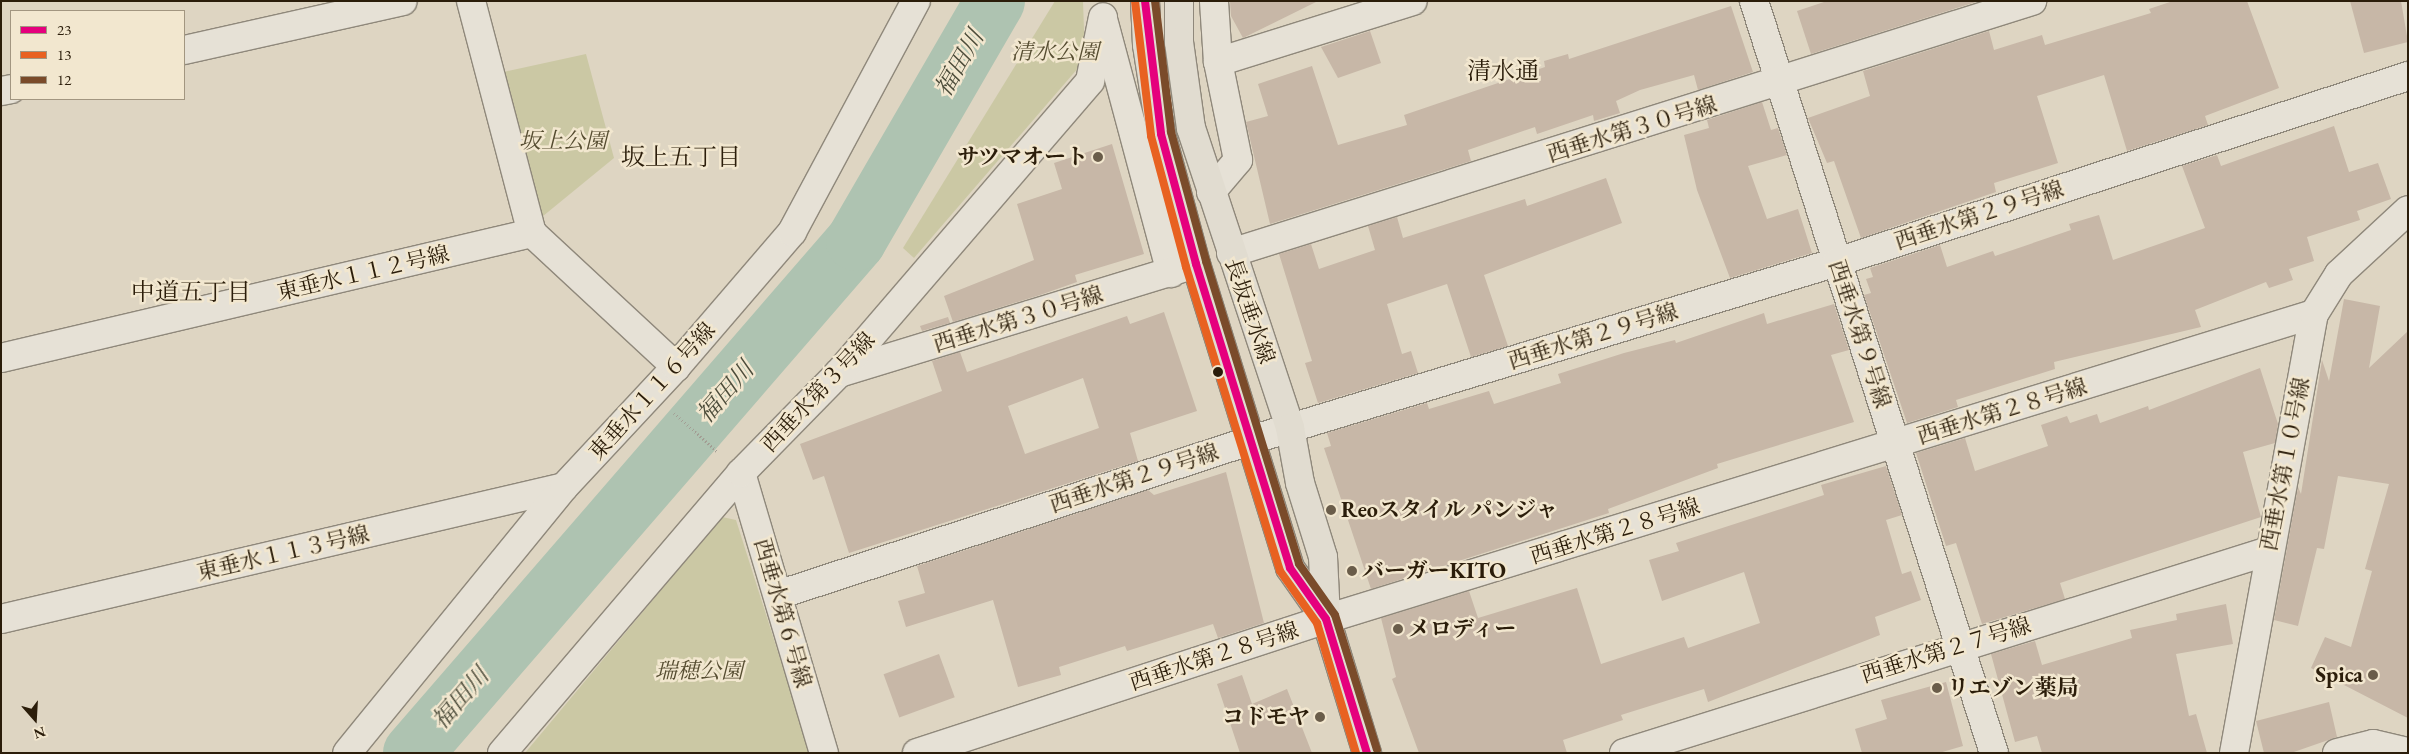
<!DOCTYPE html>
<meta charset="utf-8">
<style>
body{margin:0}
#map{position:relative;width:2409px;height:754px;overflow:hidden;background:#ded5c2;font-family:"EB Garamond","Noto Serif JP",serif}
div>[style]{position:absolute}
.green>*{inset:0;background:#cbc8a4}
.river>*{height:60px;margin:-30px;padding:0 30px;transform-origin:30px;border-radius:30px;background:#aec3b1}
.building>*{inset:0;background:#c7b7a7;transform-origin:0 0}
.path>*{height:3px;margin-top:-1.5px;transform-origin:0;background:repeating-linear-gradient(90deg,#a29d93 0 1px,transparent 0 3.5px)}
.roads{filter:drop-shadow(1px 0 #8f887b) drop-shadow(-1px 0 #8f887b) drop-shadow(0 1px #8f887b) drop-shadow(0 -1px #8f887b)}
.minor>*{height:28px;margin:-14px;padding:0 14px;transform-origin:14px;border-radius:14px;background:#e6e1d6}
.major>*{height:28px;margin:-14px;padding:0 14px;transform-origin:14px;border-radius:14px;background:#e1dcd0}
.bus-1>*{height:8px;margin:-4px;padding:0 4px;transform-origin:4px;border-radius:4px;background:#e5007d}
.bus-2>*{height:8px;margin:-4px;padding:0 4px;transform-origin:4px;border-radius:4px;background:#e86121}
.bus-3>*{height:8px;margin:-4px;padding:0 4px;transform-origin:4px;border-radius:4px;background:#7a4b2a}
.dots>*{width:14px;height:14px;translate:-50% -50%;box-sizing:border-box;border:2px solid #f2e7cf;border-radius:50%}
span{translate:-50% -50%;white-space:nowrap;text-align:center;line-height:1.15;-webkit-text-stroke:5px #f2e7cf;paint-order:stroke}
.park-label{font-size:22px;color:#564d31;font-style:italic}
.street-label{font-size:22px;color:#2b1d0a}
.poi-label{font-size:22px;color:#2b1d0a;font-weight:700}
.right{translate:-100% -50%;text-align:right}
.left{translate:0 -50%;text-align:left}
.water-label{font-size:24px;color:#4c4c3a;font-style:italic}
.neighbourhood-label{font-size:24px;color:#2b1d0a}
.frame{position:absolute;inset:0;border:2px solid #2b1d0a;pointer-events:none}
.legend{position:absolute;left:10px;top:10px;width:175px;height:90px;box-sizing:border-box;background:#f2e7cf;border:1px solid #a29680;margin:0;padding:6px 9px;list-style:none;font-size:15px;color:#2b1d0a}
.legend li{display:flex;align-items:center;gap:10px;height:25px}
.legend b{width:25px;border:1px solid #a29680}
.north{position:absolute;left:10px;top:694px;width:50px;height:50px;-webkit-text-stroke:4px #f2e7cf;paint-order:stroke;rotate:161deg;font-size:14px;font-weight:700;line-height:20px;text-align:center;color:#2b1d0a}
.north::after{content:'';display:block;margin:auto;width:18px;height:22px;background:#2b1d0a;clip-path:polygon(50% 0,100% 100%,50% 72%,0 100%)}
</style>
<div id="map">
<div class="green">
<div style="clip-path:polygon(1055px 1px,1083px 1px,1085px 60px,914px 258px,903px 248px)"></div>
<div style="clip-path:polygon(586px 54px,614px 158px,537px 221px,499px 73px)"></div>
<div style="clip-path:polygon(722px 517px,736px 520px,810px 753px,525px 753px)"></div>
</div>
<div class="river">
<div style="left:413px;top:753px;width:677px;rotate:-49.13deg"></div>
<div style="left:856px;top:241px;width:277px;rotate:-59.9deg"></div>
</div>
<div class="building">
<div style="clip-path:polygon(1230px 1px,1318px 1px,1243px 38px,1231px 16px)"></div>
<div style="clip-path:polygon(1827px 1px,1979px 1px,1811px 54px,1797px 11px)"></div>
<div style="clip-path:polygon(2173px 1px,2247px 1px,2279px 88px,2205px 116px,2208px 125px,2127px 151px,2104px 75px,2037px 96px,2058px 163px,1994px 183px,1996px 192px,1861px 238px,1834px 161px,1827px 163px,1808px 118px,1870px 96px,1863px 71px,1989px 31px,1994px 50px,2042px 35px,2045px 45px,2151px 13px,2149px 9px)"></div>
<div style="clip-path:polygon(2350px 1px,2401px 1px,2408px 42px,2364px 53px)"></div>
<div style="clip-path:polygon(1731px 6px,1753px 72px,1698px 90px,1694px 75px,1640px 90px,1616px 101px,1620px 113px,1594px 121px,1593px 115px,1537px 134px,1535px 127px,1468px 150px,1471px 161px,1270px 224px,1246px 122px,1268px 116px,1258px 84px,1312px 66px,1338px 145px,1407px 125px,1404px 115px,1545px 67px,1544px 61px,1568px 54px,1569px 59px)"></div>
<div style="clip-path:polygon(1370px 31px,1381px 63px,1338px 78px,1321px 47px)"></div>
<div style="clip-path:polygon(1762px 102px,1771px 130px,1778px 128px,1787px 155px,1748px 166px,1767px 219px,1798px 209px,1812px 253px,1730px 278px,1697px 190px,1684px 135px,1709px 128px,1707px 120px)"></div>
<div style="clip-path:polygon(2334px 126px,2349px 172px,2378px 163px,2391px 199px,2357px 211px,2360px 220px,2307px 237px,2314px 261px,2289px 269px,2293px 280px,2269px 288px,2266px 282px,2195px 310px,2201px 327px,2054px 362px,2055px 369px,1956px 400px,1958px 407px,1907px 423px,1864px 295px,1871px 293px,1866px 279px,1873px 277px,1870px 268px,1940px 245px,1947px 267px,1993px 251px,1995px 256px,2071px 230px,2069px 224px,2099px 215px,2113px 260px,2205px 228px,2182px 166px,2217px 155px,2221px 166px)"></div>
<div style="clip-path:polygon(1112px 144px,1144px 254px,1075px 275px,1077px 282px,1040px 295px,953px 322px,944px 296px,1034px 260px,1017px 204px,1062px 189px,1054px 163px)"></div>
<div style="clip-path:polygon(1606px 178px,1622px 223px,1484px 275px,1508px 346px,1471px 357px,1447px 284px,1387px 304px,1402px 354px,1411px 351px,1418px 373px,1318px 403px,1305px 363px,1312px 361px,1279px 254px,1311px 244px,1319px 269px,1375px 250px,1368px 226px,1397px 217px,1403px 238px,1525px 199px,1527px 206px)"></div>
<div style="clip-path:polygon(2344px 299px,2380px 306px,2369px 368px,2408px 331px,2408px 718px,2311px 668px,2325px 637px,2351px 647px,2372px 571px,2365px 569px,2389px 484px,2338px 476px,2324px 549px,2317px 548px,2298px 626px,2274px 620px,2298px 487px,2301px 494px,2322px 360px,2329px 381px)"></div>
<div style="clip-path:polygon(1834px 304px,1849px 350px,1831px 355px,1854px 422px,1717px 464px,1718px 468px,1608px 509px,1609px 513px,1371px 589px,1324px 448px,1331px 446px,1327px 433px,1427px 403px,1429px 409px,1489px 391px,1494px 404px,1561px 383px,1558px 374px,1624px 353px,1675px 340px,1676px 343px,1764px 313px,1767px 324px)"></div>
<div style="clip-path:polygon(evenodd,1164px 312px,1197px 411px,1130px 433px,1138px 461px,849px 553px,824px 476px,813px 480px,800px 444px,942px 391px,932px 361px,960px 352px,967px 372px,1127px 316px,1130px 324px,1164px 312px,1083px 378px,1099px 428px,1025px 454px,1008px 406px,1083px 378px)"></div>
<div style="clip-path:polygon(948px 317px,950px 323px,922px 331px,920px 326px)"></div>
<div style="clip-path:polygon(2260px 368px,2278px 424px,2275px 443px,2243px 452px,2261px 517px,2060px 583px,2065px 599px,1982px 624px,1956px 543px,1946px 546px,1916px 453px,1965px 438px,1975px 471px,2048px 446px,2041px 425px,2067px 416px,2070px 423px,2097px 414px,2100px 423px,2148px 406px,2149px 410px)"></div>
<div style="clip-path:polygon(1886px 466px,1902px 515px,1886px 520px,1902px 574px,1911px 571px,1921px 600px,1875px 617px,1880px 635px,1708px 702px,1704px 689px,1621px 715px,1623px 720px,1563px 740px,1567px 753px,1419px 753px,1392px 679px,1396px 677px,1381px 618px,1469px 591px,1478px 618px,1577px 588px,1601px 664px,1684px 637px,1688px 648px,1760px 623px,1744px 572px,1662px 601px,1649px 560px,1679px 551px,1676px 543px,1824px 495px,1821px 485px)"></div>
<div style="clip-path:polygon(1226px 472px,1264px 623px,1218px 638px,1213px 624px,1127px 651px,1125px 646px,1059px 667px,1061px 675px,1018px 687px,993px 600px,906px 627px,898px 601px,925px 593px,917px 566px,1148px 490px,1154px 495px)"></div>
<div style="clip-path:polygon(2226px 604px,2233px 644px,2176px 654px,2189px 716px,2196px 714px,2207px 753px,2042px 753px,2037px 736px,2015px 742px,1991px 654px,2035px 641px,2042px 665px,2132px 638px,2130px 630px,2177px 620px,2176px 614px)"></div>
<div style="left:939px;top:654px;width:46px;height:59px;rotate:70deg"></div>
<div style="clip-path:polygon(1242px 675px,1252px 704px,1287px 689px,1312px 753px,1240px 753px,1217px 684px)"></div>
<div style="clip-path:polygon(1946px 682px,1963px 746px,1939px 753px,1862px 753px,1855px 729px,1887px 719px,1881px 700px)"></div>
<div style="clip-path:polygon(2329px 702px,2337px 737px,2291px 753px,2264px 753px,2256px 721px)"></div>
</div>
<div class="path">
<div style="left:674px;top:413px;width:59px;rotate:41.6deg"></div>
</div>
<div class="roads">
<div class="minor">
<div style="left:471px;top:1px;width:240px;rotate:75.3deg"></div>
<div style="left:1754px;top:1px;width:789px;rotate:72.3deg"></div>
<div style="left:1104px;top:23px;width:259px;rotate:75deg"></div>
<div style="left:184px;top:50px;width:224px;rotate:-12.6deg"></div>
<div style="left:1218px;top:62px;width:204px;rotate:-17.4deg"></div>
<div style="left:1px;top:91px;width:10px;rotate:-11deg"></div>
<div style="left:1211px;top:192px;width:42px;rotate:-49.8deg"></div>
<div style="left:1238px;top:160px;width:100px;rotate:-101.5deg"></div>
<div style="left:1218px;top:62px;width:61px;rotate:-93.8deg"></div>
<div style="left:1231px;top:253px;width:840px;rotate:-17.46deg"></div>
<div style="left:1px;top:358px;width:546px;rotate:-13.25deg"></div>
<div style="left:532px;top:233px;width:197px;rotate:42.9deg"></div>
<div style="left:839px;top:373px;width:373px;rotate:-17deg"></div>
<div style="left:741px;top:473px;width:292px;rotate:73.5deg"></div>
<div style="left:778px;top:595px;width:498px;rotate:-18.1deg"></div>
<div style="left:1251px;top:440px;width:612px;rotate:-16.9deg"></div>
<div style="left:1837px;top:262px;width:601px;rotate:-18.04deg"></div>
<div style="left:1px;top:619px;width:578px;rotate:-13.2deg"></div>
<div style="left:347px;top:753px;width:343px;rotate:-50.8deg"></div>
<div style="left:564px;top:487px;width:164px;rotate:-47deg"></div>
<div style="left:676px;top:367px;width:178px;rotate:-49.3deg"></div>
<div style="left:792px;top:232px;width:262px;rotate:-61.8deg"></div>
<div style="left:502px;top:753px;width:368px;rotate:-49.5deg"></div>
<div style="left:741px;top:473px;width:140px;rotate:-45.6deg"></div>
<div style="left:839px;top:373px;width:385px;rotate:-49.3deg"></div>
<div style="left:1090px;top:81px;width:65px;rotate:-78.5deg"></div>
<div style="left:917px;top:753px;width:430px;rotate:-18.1deg"></div>
<div style="left:1326px;top:619px;width:1034px;rotate:-17.16deg"></div>
<div style="left:1624px;top:753px;width:676px;rotate:-17.39deg"></div>
<div style="left:2234px;top:753px;width:446px;rotate:-79.7deg"></div>
<div style="left:2314px;top:314px;width:47px;rotate:-58deg"></div>
<div style="left:2339px;top:274px;width:94px;rotate:-42.8deg"></div>
<div style="left:2337px;top:753px;width:37px;rotate:-14deg"></div>
<div style="left:2373px;top:744px;width:36px;rotate:13deg"></div>
</div>
<div class="major">
<div style="left:1145px;top:1px;width:44px;rotate:87.4deg"></div>
<div style="left:1147px;top:45px;width:90px;rotate:81.1deg"></div>
<div style="left:1161px;top:134px;width:135px;rotate:74.9deg"></div>
<div style="left:1196px;top:264px;width:318px;rotate:72.8deg"></div>
<div style="left:1290px;top:568px;width:62px;rotate:54.8deg"></div>
<div style="left:1179px;top:1px;width:41px;rotate:90deg"></div>
<div style="left:1179px;top:42px;width:87px;rotate:82.1deg"></div>
<div style="left:1191px;top:128px;width:316px;rotate:71.7deg"></div>
<div style="left:1290px;top:428px;width:56px;rotate:79.7deg"></div>
<div style="left:1300px;top:483px;width:77px;rotate:72.7deg"></div>
<div style="left:1323px;top:557px;width:62px;rotate:87.2deg"></div>
<div style="left:1326px;top:619px;width:140px;rotate:73deg"></div>
</div>
</div>
<div class="bus-1">
<div style="left:1145px;top:1px;width:134px;rotate:83.1deg"></div>
<div style="left:1161px;top:134px;width:135px;rotate:74.9deg"></div>
<div style="left:1196px;top:264px;width:318px;rotate:72.8deg"></div>
<div style="left:1290px;top:568px;width:62px;rotate:54.8deg"></div>
<div style="left:1326px;top:619px;width:140px;rotate:73deg"></div>
</div>
<div class="bus-2">
<div style="left:1135px;top:1px;width:136px;rotate:83.2deg"></div>
<div style="left:1151px;top:136px;width:136px;rotate:75deg"></div>
<div style="left:1186px;top:267px;width:318px;rotate:72.8deg"></div>
<div style="left:1280px;top:571px;width:64px;rotate:54.6deg"></div>
<div style="left:1317px;top:623px;width:136px;rotate:73.3deg"></div>
</div>
<div class="bus-3">
<div style="left:1155px;top:1px;width:132px;rotate:83deg"></div>
<div style="left:1171px;top:132px;width:134px;rotate:74.8deg"></div>
<div style="left:1206px;top:261px;width:317px;rotate:72.9deg"></div>
<div style="left:1299px;top:564px;width:62px;rotate:54.8deg"></div>
<div style="left:1335px;top:615px;width:141px;rotate:72.7deg"></div>
</div>
<div class="dots">
<div style="left:1098px;top:157px;background:#6a5d4a"></div>
<div style="left:1218px;top:372px;background:#2b1d0a"></div>
<div style="left:1331px;top:510px;background:#6a5d4a"></div>
<div style="left:1352px;top:571px;background:#6a5d4a"></div>
<div style="left:1398px;top:629px;background:#6a5d4a"></div>
<div style="left:2373px;top:675px;background:#6a5d4a"></div>
<div style="left:1937px;top:688px;background:#6a5d4a"></div>
<div style="left:1320px;top:717px;background:#6a5d4a"></div>
</div>
<div class="park-label">
<span style="left:1055px;top:52px">清水公園</span>
<span style="left:563px;top:141px">坂上公園</span>
<span style="left:699px;top:671px">瑞穂公園</span>
</div>
<div class="street-label">
<span style="left:1632px;top:129px;rotate:-17deg">西垂水第３０号線</span>
<span style="left:1979px;top:215px;rotate:-18deg">西垂水第２９号線</span>
<span style="left:363px;top:273px;rotate:-13deg">東垂水１１２号線</span>
<span style="left:1250px;top:311px;rotate:71deg">長坂垂水線</span>
<span style="left:1018px;top:319px;rotate:-17deg">西垂水第３０号線</span>
<span style="left:1860px;top:334px;rotate:72deg">西垂水第９号線</span>
<span style="left:1593px;top:336px;rotate:-17deg">西垂水第２９号線</span>
<span style="left:652px;top:391px;rotate:-48deg">東垂水１１６号線</span>
<span style="left:818px;top:392px;rotate:-47deg">西垂水第３号線</span>
<span style="left:2002px;top:411px;rotate:-17deg">西垂水第２８号線</span>
<span style="left:2285px;top:464px;rotate:-79deg">西垂水第１０号線</span>
<span style="left:1134px;top:478px;rotate:-18deg">西垂水第２９号線</span>
<span style="left:1615px;top:531px;rotate:-17deg">西垂水第２８号線</span>
<span style="left:283px;top:553px;rotate:-13deg">東垂水１１３号線</span>
<span style="left:783px;top:613px;rotate:74deg">西垂水第６号線</span>
<span style="left:1946px;top:650px;rotate:-17deg">西垂水第２７号線</span>
<span style="left:1214px;top:656px;rotate:-18deg">西垂水第２８号線</span>
</div>
<div class="poi-label">
<span class="right" style="left:1088px;top:157px">サツマオート</span>
<span class="left" style="left:1341px;top:510px">Reoスタイル パンジャ</span>
<span class="left" style="left:1362px;top:571px">バーガーKITO</span>
<span class="left" style="left:1408px;top:629px">メロディー</span>
<span class="right" style="left:2363px;top:675px">Spica</span>
<span class="left" style="left:1947px;top:688px">リエゾン薬局</span>
<span class="right" style="left:1310px;top:717px">コドモヤ</span>
</div>
<div class="water-label">
<span style="left:959px;top:63px;rotate:-60deg">福田川</span>
<span style="left:725px;top:392px;rotate:-49deg">福田川</span>
<span style="left:460px;top:698px;rotate:-49deg">福田川</span>
</div>
<div class="neighbourhood-label">
<span style="left:1503px;top:71px">清水通</span>
<span style="left:681px;top:157px">坂上五丁目</span>
<span style="left:191px;top:292px">中道五丁目</span>
</div>
<div class="frame"></div>
<ul class="legend">
<li><b style="height:6px;background:#e5007d"></b>23</li>
<li><b style="height:6px;background:#e86121"></b>13</li>
<li><b style="height:6px;background:#7a4b2a"></b>12</li>
</ul>
<div class="north">N</div>
</div>
